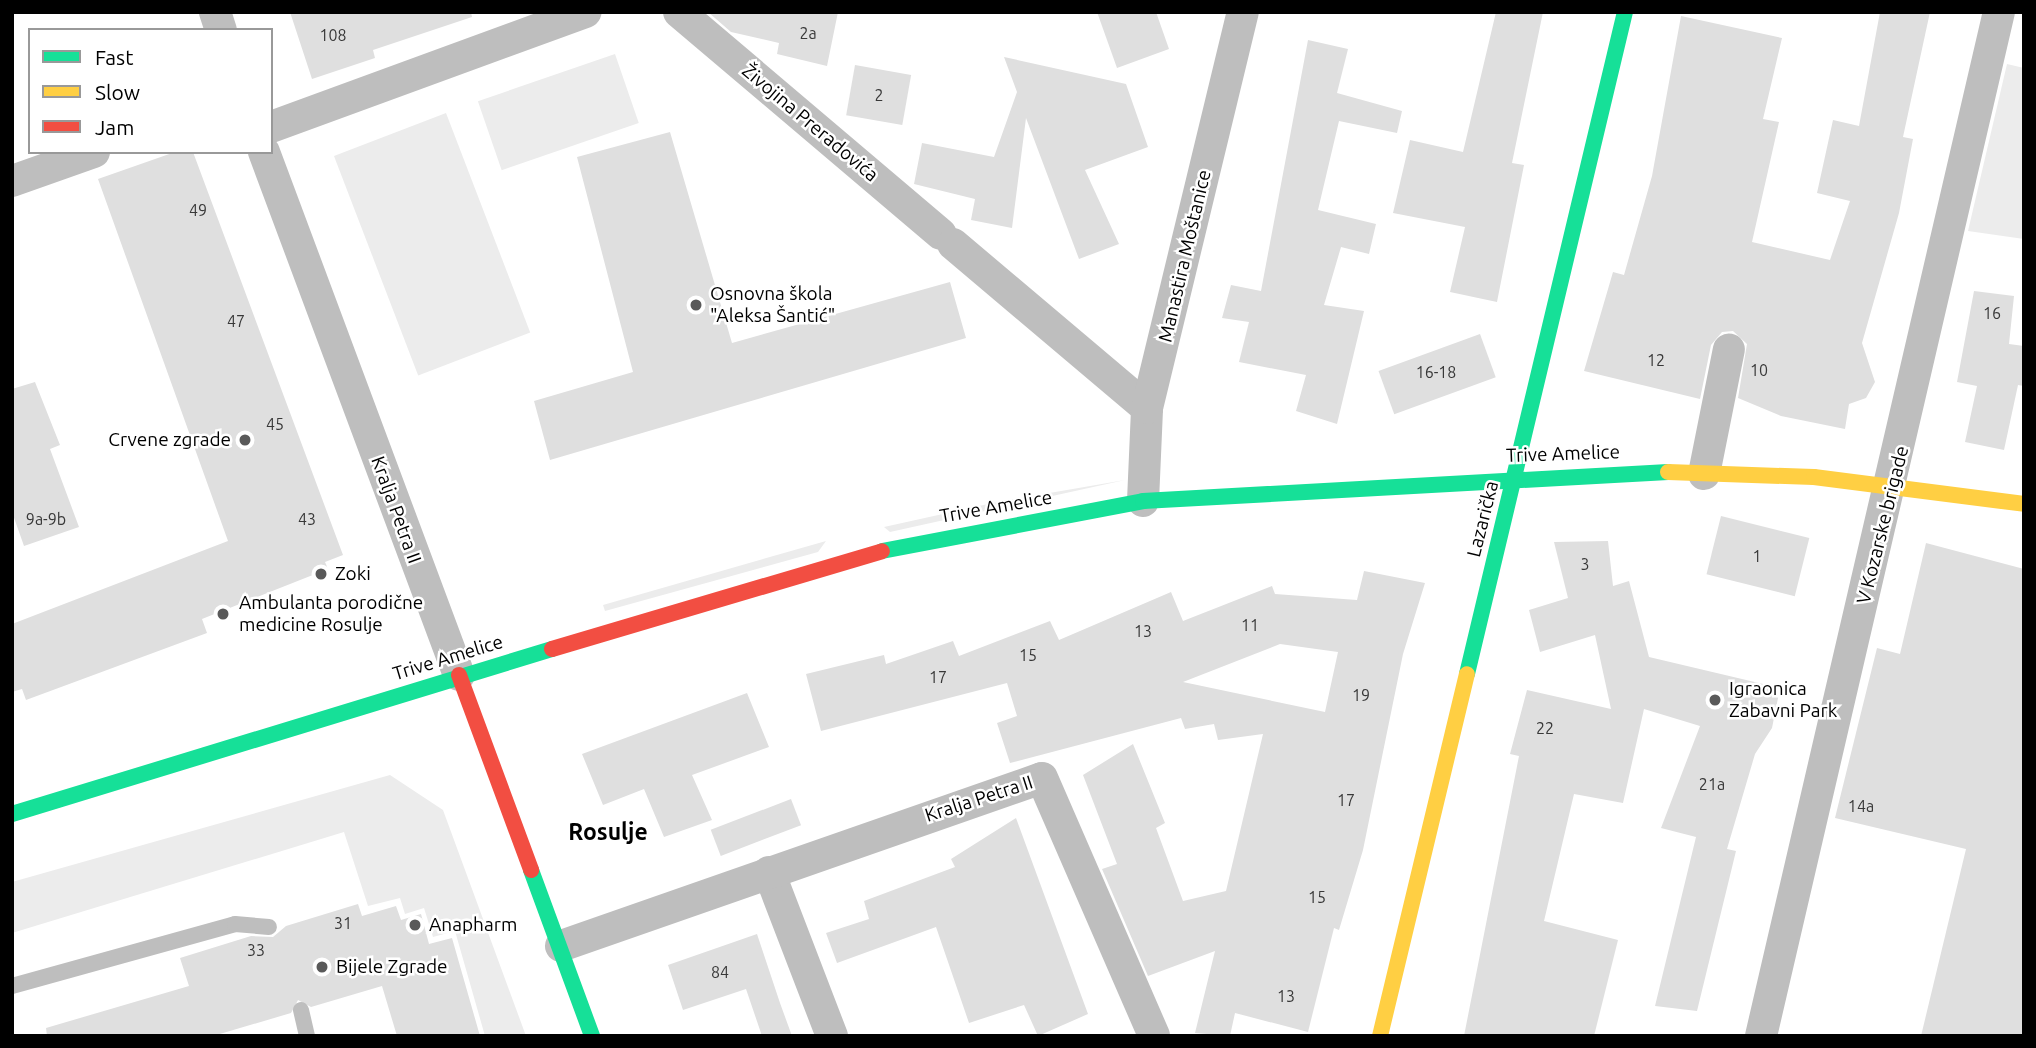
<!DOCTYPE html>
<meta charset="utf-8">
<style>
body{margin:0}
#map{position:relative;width:2036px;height:1048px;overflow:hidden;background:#fff;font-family:Ubuntu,sans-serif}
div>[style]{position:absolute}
.green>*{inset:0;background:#ececec;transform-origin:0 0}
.building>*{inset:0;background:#dfdfdf;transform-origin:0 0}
.lane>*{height:16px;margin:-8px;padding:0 8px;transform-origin:8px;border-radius:8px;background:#bebebe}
.street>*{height:32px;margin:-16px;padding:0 16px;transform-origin:16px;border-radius:16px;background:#bebebe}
.fast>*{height:16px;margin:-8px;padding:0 8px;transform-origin:8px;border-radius:8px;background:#16e098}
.slow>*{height:16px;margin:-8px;padding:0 8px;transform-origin:8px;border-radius:8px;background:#ffcf43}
.jam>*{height:16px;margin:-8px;padding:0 8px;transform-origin:8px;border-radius:8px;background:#f24e42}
.dots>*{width:19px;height:19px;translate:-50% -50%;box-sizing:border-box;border:4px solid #fff;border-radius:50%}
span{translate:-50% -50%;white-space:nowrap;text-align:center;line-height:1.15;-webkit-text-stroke:5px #fff;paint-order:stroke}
.number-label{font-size:16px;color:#383838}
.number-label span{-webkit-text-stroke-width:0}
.street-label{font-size:19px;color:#000}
.poi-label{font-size:19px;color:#000}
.left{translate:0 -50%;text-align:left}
.right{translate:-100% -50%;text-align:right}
.quarter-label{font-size:23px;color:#000;font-weight:700}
.frame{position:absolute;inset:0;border:14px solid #000;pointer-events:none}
.legend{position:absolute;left:28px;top:28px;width:245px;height:126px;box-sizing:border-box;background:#fff;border:2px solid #999;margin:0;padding:9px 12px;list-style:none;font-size:21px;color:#000}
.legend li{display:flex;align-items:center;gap:14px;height:35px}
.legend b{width:35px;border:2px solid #999}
</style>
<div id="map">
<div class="green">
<div style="left:615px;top:54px;width:73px;height:145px;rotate:71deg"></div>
<div style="clip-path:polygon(2007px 64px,2024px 68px,2024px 239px,1968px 231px)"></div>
<div style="left:446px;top:113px;width:235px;height:120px;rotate:69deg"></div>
<div style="clip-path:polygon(1125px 480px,890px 532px,884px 527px,997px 502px)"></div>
<div style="clip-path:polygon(826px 541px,818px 552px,605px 611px,603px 605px)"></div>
<div style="clip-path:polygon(390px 775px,443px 810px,526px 1036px,485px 1036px,455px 931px,433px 937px,424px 908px,405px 914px,400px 898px,368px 906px,344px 832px,12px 933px,12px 882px)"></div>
</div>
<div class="building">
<div style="clip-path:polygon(290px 12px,471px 12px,472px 17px,373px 50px,375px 58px,312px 79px)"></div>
<div style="clip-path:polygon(708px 12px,838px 12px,827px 66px,777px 54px,779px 43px,731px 32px)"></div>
<div style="clip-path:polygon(1097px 12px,1156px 12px,1169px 49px,1117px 68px)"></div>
<div style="clip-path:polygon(1496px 12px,1543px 12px,1512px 163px,1524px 165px,1497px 302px,1450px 292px,1465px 227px,1393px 213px,1410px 140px,1463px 152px)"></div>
<div style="clip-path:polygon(1880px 12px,1930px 12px,1903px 137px,1913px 139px,1899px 213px,1862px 343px,1875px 382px,1866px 398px,1849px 404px,1845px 429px,1781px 416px,1738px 398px,1747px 344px,1733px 331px,1722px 332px,1711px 345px,1700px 399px,1584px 371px,1613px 272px,1624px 275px,1652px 176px,1681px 16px,1782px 38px,1763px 119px,1779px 122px,1752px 242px,1830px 260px,1850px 201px,1817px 193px,1833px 120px,1859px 126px)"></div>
<div style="clip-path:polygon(1308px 40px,1348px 49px,1337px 93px,1402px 111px,1397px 133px,1339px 121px,1318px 210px,1376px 224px,1369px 254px,1341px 247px,1324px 305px,1364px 311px,1337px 424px,1296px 411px,1306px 375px,1239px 362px,1249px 322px,1222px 318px,1231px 285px,1261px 291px)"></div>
<div style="clip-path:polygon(1004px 57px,1126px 84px,1148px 147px,1085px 170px,1119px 244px,1079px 259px,1026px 118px,1012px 228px,971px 220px,975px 199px,914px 184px,922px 143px,994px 157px,1017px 92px)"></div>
<div style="left:855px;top:65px;width:57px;height:51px;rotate:10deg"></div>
<div style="clip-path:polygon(670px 132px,732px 343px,950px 282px,966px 338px,550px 460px,534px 401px,633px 372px,577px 157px)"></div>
<div style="clip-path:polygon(175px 152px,193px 152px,343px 555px,325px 562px,328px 569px,202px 619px,207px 633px,26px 700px,22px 689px,12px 692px,12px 624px,228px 541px,98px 179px)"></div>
<div style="clip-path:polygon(1974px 291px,2014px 296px,2009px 344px,2024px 346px,2024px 386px,2018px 385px,2004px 450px,1965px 442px,1977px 386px,1957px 382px)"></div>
<div style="left:1480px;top:334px;width:46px;height:108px;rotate:70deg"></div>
<div style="clip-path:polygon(35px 382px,60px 445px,50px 449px,79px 527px,24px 546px,12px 512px,12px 389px)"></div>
<div style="left:1721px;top:516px;width:91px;height:60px;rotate:14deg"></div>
<div style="clip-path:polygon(1608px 541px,1613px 586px,1629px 581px,1649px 657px,1780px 688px,1772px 728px,1755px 754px,1727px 849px,1736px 851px,1697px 1011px,1655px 1006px,1696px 837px,1661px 828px,1700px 726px,1644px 709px,1623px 803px,1574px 794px,1544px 921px,1618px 940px,1594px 1036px,1464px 1036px,1519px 756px,1510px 754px,1527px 690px,1611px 709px,1595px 635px,1540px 652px,1529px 610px,1568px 598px,1554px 542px)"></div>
<div style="clip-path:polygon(1926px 543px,2024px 569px,2024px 1036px,1921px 1036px,1966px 849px,1835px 818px,1877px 648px,1900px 654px)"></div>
<div style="clip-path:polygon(evenodd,1364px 571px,1425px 583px,1403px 654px,1363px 850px,1339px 930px,1334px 928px,1308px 1032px,1235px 1013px,1230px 1036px,1195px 1033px,1215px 951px,1148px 976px,1102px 869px,1117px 864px,1083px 775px,1133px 744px,1165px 823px,1156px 828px,1183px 901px,1226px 891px,1263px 734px,1218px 740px,1214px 724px,1185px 729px,1181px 718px,1010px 763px,997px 723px,1017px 716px,1007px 683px,821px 731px,806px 674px,884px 655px,886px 664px,953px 641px,959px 656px,1050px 621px,1059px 640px,1171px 592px,1183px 621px,1272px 586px,1275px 594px,1357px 600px,1364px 571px,1280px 644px,1338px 652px,1325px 712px,1183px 682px,1280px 644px)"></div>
<div style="clip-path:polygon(747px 693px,769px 747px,692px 775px,712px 820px,664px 837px,644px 789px,603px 805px,582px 754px)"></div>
<div style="left:791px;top:799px;width:28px;height:86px;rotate:69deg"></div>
<div style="clip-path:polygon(1016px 818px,1088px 1014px,1038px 1036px,1024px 1005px,969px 1023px,936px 927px,837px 963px,826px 933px,869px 919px,864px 901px,955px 867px,951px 859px)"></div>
<div style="clip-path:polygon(358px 904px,362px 916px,396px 906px,401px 920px,421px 914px,429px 944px,452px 938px,480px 1036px,397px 1036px,382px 986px,311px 1007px,298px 1000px,291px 1013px,213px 1036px,47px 1036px,46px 1028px,189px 986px,180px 958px,251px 936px,273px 937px,286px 926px)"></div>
<div style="clip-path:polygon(757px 934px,780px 1003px,792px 1036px,762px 1036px,746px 989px,683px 1010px,668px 965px)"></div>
</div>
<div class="lane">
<div style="left:12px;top:986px;width:231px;rotate:-15.5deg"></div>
<div style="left:235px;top:924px;width:34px;rotate:5deg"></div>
<div style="left:301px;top:1010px;width:27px;rotate:77deg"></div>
</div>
<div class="street">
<div style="left:215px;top:12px;width:19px;rotate:72deg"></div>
<div style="left:679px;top:12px;width:343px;rotate:40.3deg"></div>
<div style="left:271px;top:127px;width:335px;rotate:-20.1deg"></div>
<div style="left:264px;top:152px;width:558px;rotate:69.55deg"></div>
<div style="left:12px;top:181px;width:87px;rotate:-19.5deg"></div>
<div style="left:953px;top:244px;width:254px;rotate:40.2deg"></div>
<div style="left:1704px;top:474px;width:127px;rotate:-78.7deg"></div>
<div style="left:1143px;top:501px;width:93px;rotate:-87.5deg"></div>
<div style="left:1147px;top:408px;width:407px;rotate:-76.4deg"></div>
<div style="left:769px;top:872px;width:176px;rotate:69deg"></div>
<div style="left:561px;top:946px;width:509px;rotate:-19.25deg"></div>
<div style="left:1042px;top:778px;width:281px;rotate:66.5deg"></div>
<div style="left:1761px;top:1036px;width:1051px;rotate:-76.92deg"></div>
</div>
<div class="fast">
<div style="left:882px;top:551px;width:266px;rotate:-10.8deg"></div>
<div style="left:1143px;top:501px;width:526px;rotate:-3.16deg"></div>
<div style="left:1467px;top:674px;width:681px;rotate:-76.58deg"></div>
<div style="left:12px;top:814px;width:565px;rotate:-16.99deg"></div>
<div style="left:531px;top:870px;width:177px;rotate:69.8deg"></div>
</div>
<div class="slow">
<div style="left:1668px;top:472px;width:146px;rotate:2deg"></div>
<div style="left:1814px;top:477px;width:212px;rotate:7.3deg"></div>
<div style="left:1380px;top:1036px;width:372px;rotate:-76.5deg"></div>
</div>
<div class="jam">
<div style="left:552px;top:649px;width:344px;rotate:-16.5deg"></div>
<div style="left:459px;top:675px;width:208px;rotate:69.7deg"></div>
</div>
<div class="dots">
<div style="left:696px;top:305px;background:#595959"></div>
<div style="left:245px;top:440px;background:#595959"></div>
<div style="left:321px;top:574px;background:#595959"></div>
<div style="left:223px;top:614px;background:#595959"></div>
<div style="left:1715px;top:700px;background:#595959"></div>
<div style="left:415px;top:925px;background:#595959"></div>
<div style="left:322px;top:967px;background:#595959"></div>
</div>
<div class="number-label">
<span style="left:808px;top:33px">2a</span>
<span style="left:333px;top:35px">108</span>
<span style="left:879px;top:95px">2</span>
<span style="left:198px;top:210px">49</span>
<span style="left:1992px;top:313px">16</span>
<span style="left:236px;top:321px">47</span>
<span style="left:1656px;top:360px">12</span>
<span style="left:1759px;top:370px">10</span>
<span style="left:1436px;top:372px">16-18</span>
<span style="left:275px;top:424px">45</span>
<span style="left:46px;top:519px">9a-9b</span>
<span style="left:307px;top:519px">43</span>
<span style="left:1757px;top:556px">1</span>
<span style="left:1585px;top:564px">3</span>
<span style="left:1250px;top:625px">11</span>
<span style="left:1143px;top:631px">13</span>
<span style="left:1028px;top:655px">15</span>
<span style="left:938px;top:677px">17</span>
<span style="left:1361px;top:695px">19</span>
<span style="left:1545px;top:728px">22</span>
<span style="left:1712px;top:784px">21a</span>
<span style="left:1346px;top:800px">17</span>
<span style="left:1861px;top:806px">14a</span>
<span style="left:1317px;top:897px">15</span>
<span style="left:343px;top:923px">31</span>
<span style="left:256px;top:950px">33</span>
<span style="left:720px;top:972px">84</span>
<span style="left:1286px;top:996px">13</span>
</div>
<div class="street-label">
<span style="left:810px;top:123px;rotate:40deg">Živojina Preradovića</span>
<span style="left:1185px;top:256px;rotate:-77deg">Manastira Moštanice</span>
<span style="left:1563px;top:454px;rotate:-2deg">Trive Amelice</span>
<span style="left:996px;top:507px;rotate:-10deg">Trive Amelice</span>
<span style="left:396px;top:510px;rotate:70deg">Kralja Petra II</span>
<span style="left:1483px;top:519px;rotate:-76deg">Lazarička</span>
<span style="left:1883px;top:525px;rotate:-76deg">V Kozarske brigade</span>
<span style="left:448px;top:658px;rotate:-17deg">Trive Amelice</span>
<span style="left:979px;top:799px;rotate:-18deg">Kralja Petra II</span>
</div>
<div class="poi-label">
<span class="left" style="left:710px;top:305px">Osnovna škola<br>"Aleksa Šantić"</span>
<span class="right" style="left:231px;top:440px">Crvene zgrade</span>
<span class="left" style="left:335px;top:574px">Zoki</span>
<span class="left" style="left:239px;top:614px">Ambulanta porodične<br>medicine Rosulje</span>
<span class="left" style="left:1729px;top:700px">Igraonica<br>Zabavni Park</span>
<span class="left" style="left:429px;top:925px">Anapharm</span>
<span class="left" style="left:336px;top:967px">Bijele Zgrade</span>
</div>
<div class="quarter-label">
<span style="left:608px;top:832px">Rosulje</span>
</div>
<div class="frame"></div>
<ul class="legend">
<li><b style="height:9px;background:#16e098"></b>Fast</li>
<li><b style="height:9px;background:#ffcf43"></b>Slow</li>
<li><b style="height:9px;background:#f24e42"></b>Jam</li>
</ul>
</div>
